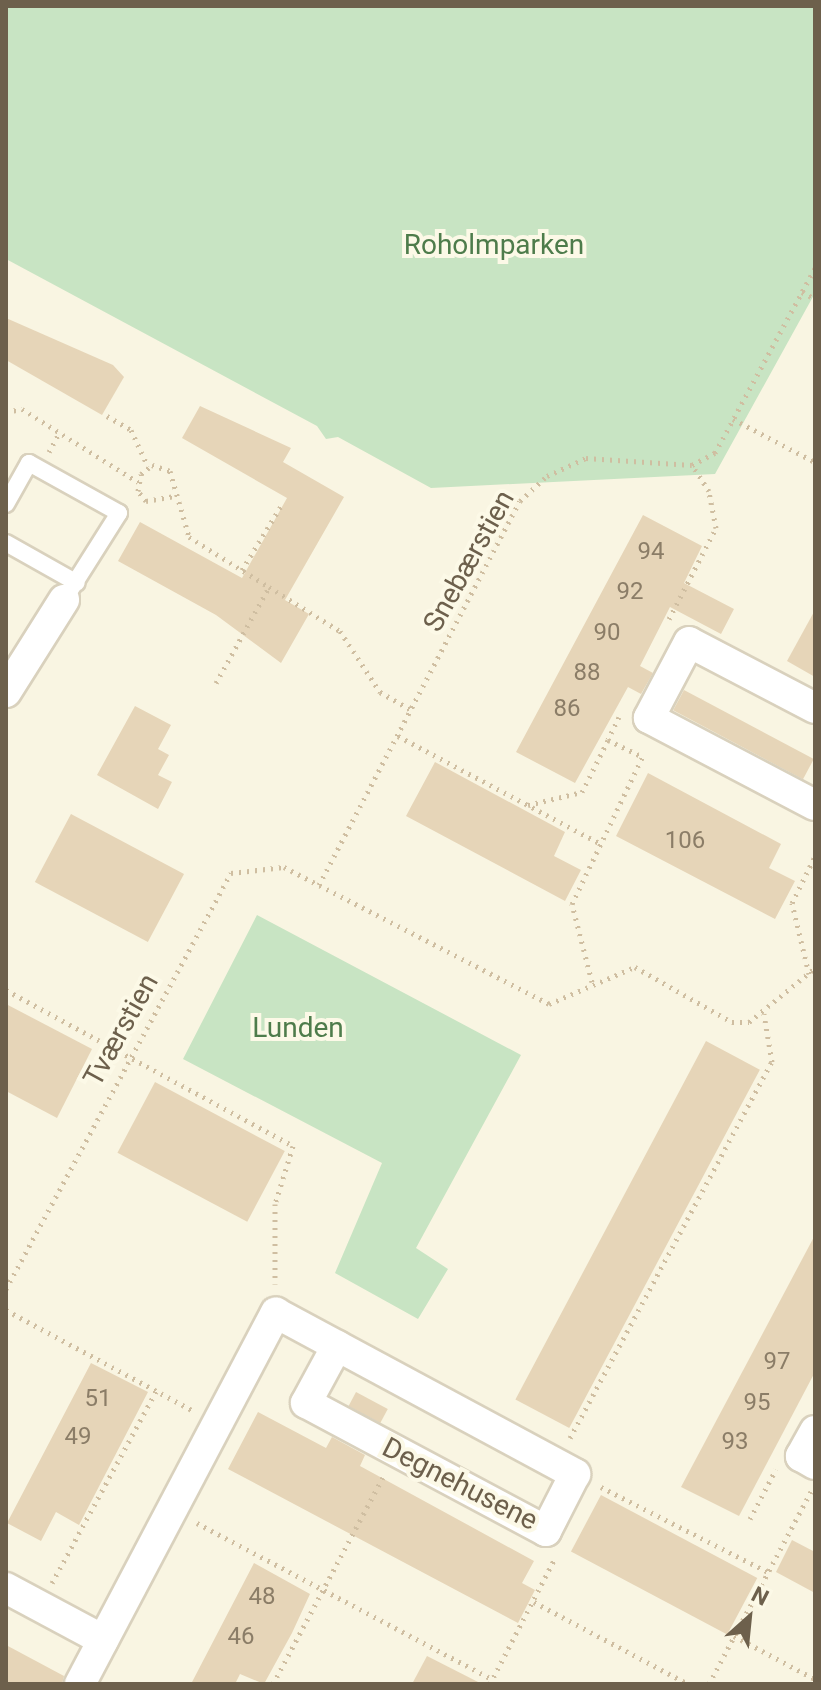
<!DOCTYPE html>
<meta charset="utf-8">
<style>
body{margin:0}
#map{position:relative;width:821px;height:1690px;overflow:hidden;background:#f9f5e2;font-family:Roboto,sans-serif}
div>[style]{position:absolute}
.green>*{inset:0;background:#c8e4c3}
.building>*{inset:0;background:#e6d5b8;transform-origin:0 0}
.path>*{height:5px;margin-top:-2.5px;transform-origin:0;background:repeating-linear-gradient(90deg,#cfbea1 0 2px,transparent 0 8px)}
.roads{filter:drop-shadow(2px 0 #d9d1bd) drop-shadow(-2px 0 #d9d1bd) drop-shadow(0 2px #d9d1bd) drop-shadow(0 -2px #d9d1bd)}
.service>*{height:16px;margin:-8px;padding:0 8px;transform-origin:8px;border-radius:8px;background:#fff}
.minor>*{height:30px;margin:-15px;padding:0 15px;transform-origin:15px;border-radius:15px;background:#fff}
span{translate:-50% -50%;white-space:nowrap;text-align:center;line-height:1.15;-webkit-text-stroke:8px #fcf9e7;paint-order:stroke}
.number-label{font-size:24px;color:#8b7d67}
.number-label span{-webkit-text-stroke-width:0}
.park-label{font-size:28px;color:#4e7c4b}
.street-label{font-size:28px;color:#6d604c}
.frame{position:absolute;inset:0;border:8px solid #6d604c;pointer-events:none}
.north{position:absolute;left:709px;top:1578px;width:80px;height:80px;-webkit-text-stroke:6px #fcf9e7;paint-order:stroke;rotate:27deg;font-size:22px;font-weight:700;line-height:32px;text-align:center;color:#6d604c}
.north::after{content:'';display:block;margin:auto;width:28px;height:36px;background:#6d604c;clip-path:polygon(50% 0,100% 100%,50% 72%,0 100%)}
</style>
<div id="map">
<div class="green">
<div style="clip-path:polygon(6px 6px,815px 6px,815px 293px,715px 474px,431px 488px,338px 437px,326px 439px,317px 426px,6px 259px)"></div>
<div style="clip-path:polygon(257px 915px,521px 1055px,416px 1248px,448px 1269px,418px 1319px,335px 1273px,382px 1163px,183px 1059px)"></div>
</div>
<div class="building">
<div style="clip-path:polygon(6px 318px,113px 365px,124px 377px,102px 415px,6px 360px)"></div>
<div style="clip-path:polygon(200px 406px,291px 448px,283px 462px,344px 497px,285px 600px,309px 614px,281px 663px,216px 615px,118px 561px,140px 522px,242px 578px,287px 498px,182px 438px)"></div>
<div style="clip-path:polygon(643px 515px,702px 546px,684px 583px,734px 609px,721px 634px,670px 607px,640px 666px,653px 673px,641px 694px,628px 687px,575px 783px,516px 752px)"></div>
<div style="clip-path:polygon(815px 610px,815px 677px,787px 661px)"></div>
<div style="left:684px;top:690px;width:147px;height:23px;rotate:28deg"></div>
<div style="clip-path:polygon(135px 706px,171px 725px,158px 749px,169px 755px,158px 775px,172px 782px,158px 809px,97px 775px)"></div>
<div style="clip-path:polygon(435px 762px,565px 832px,554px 856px,581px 870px,565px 901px,406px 816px)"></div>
<div style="clip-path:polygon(648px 773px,781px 844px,769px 868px,795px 881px,775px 919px,616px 836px)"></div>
<div style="left:71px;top:814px;width:128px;height:77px;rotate:28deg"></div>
<div style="clip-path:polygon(6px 1004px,92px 1049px,57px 1118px,6px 1091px)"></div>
<div style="left:706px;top:1041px;width:61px;height:406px;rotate:28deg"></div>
<div style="left:155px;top:1082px;width:147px;height:80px;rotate:28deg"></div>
<div style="clip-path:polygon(815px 1235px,815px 1372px,739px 1516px,681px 1487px)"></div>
<div style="clip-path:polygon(91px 1363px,148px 1392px,79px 1525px,56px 1512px,41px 1541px,7px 1523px)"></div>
<div style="left:356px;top:1392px;width:36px;height:16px;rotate:28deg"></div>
<div style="clip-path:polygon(258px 1412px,326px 1448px,332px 1437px,365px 1455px,360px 1466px,534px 1561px,522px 1583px,535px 1590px,518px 1623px,228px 1469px)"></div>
<div style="left:601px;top:1495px;width:177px;height:64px;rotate:28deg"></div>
<div style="clip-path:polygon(792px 1540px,815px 1552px,815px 1593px,776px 1572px)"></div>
<div style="clip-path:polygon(254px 1563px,310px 1594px,292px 1633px,264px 1684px,240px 1674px,235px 1684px,191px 1684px)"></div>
<div style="clip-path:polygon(6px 1645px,64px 1676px,62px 1684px,6px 1684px)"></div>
<div style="clip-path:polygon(427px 1656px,482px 1684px,412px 1684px)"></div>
</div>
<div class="path">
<div style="left:802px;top:292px;width:15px;rotate:28deg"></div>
<div style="left:6px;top:412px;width:16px;rotate:-11deg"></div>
<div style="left:22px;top:409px;width:137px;rotate:32.2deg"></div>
<div style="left:107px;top:416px;width:28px;rotate:30deg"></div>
<div style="left:131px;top:430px;width:40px;rotate:65deg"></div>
<div style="left:733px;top:419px;width:93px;rotate:27.7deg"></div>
<div style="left:49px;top:452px;width:19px;rotate:-62deg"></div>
<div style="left:146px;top:501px;width:13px;rotate:-129deg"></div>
<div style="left:138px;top:491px;width:17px;rotate:-80deg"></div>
<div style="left:141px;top:474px;width:14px;rotate:-39deg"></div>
<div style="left:152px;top:465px;width:19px;rotate:18deg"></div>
<div style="left:170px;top:471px;width:69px;rotate:73.9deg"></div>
<div style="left:189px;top:537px;width:94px;rotate:32deg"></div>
<div style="left:146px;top:501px;width:29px;rotate:-10deg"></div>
<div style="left:242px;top:570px;width:75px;rotate:-58.6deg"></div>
<div style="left:669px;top:619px;width:102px;rotate:-62.7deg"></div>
<div style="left:716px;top:528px;width:38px;rotate:-101deg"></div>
<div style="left:709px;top:491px;width:31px;rotate:-123deg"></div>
<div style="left:216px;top:683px;width:110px;rotate:-61.1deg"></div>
<div style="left:269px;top:587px;width:84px;rotate:31.8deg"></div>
<div style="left:340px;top:631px;width:73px;rotate:56.7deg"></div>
<div style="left:380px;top:692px;width:36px;rotate:30deg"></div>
<div style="left:619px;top:717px;width:25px;rotate:116deg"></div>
<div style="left:608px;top:740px;width:39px;rotate:26deg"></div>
<div style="left:398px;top:736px;width:230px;rotate:28deg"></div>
<div style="left:528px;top:805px;width:56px;rotate:-13.5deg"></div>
<div style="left:582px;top:792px;width:58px;rotate:-63.4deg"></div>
<div style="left:319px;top:885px;width:433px;rotate:-62.4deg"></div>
<div style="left:520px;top:501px;width:37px;rotate:-43deg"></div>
<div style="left:547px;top:476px;width:43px;rotate:-24.8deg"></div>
<div style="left:586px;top:458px;width:106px;rotate:3.8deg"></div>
<div style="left:692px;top:465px;width:26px;rotate:-28deg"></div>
<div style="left:715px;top:453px;width:210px;rotate:-61.6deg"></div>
<div style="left:809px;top:974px;width:73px;rotate:-103.5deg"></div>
<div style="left:792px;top:903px;width:52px;rotate:-63.9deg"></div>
<div style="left:592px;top:982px;width:81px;rotate:-104.4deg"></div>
<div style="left:572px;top:904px;width:164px;rotate:-64.4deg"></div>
<div style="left:6px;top:990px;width:327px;rotate:28.5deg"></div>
<div style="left:293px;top:1146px;width:61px;rotate:107.2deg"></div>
<div style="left:275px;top:1204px;width:80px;rotate:90deg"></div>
<div style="left:6px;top:1289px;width:473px;rotate:-61.6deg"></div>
<div style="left:231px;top:873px;width:53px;rotate:-6.5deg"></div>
<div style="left:284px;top:867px;width:298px;rotate:27.3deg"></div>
<div style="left:549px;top:1004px;width:94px;rotate:-23.3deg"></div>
<div style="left:635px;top:967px;width:112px;rotate:29.6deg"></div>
<div style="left:732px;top:1022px;width:17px"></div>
<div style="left:749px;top:1022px;width:85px;rotate:-39.3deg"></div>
<div style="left:6px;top:1310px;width:211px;rotate:28.3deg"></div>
<div style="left:570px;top:1438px;width:427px;rotate:-61.8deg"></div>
<div style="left:772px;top:1062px;width:49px;rotate:-99.5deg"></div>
<div style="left:601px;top:1487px;width:187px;rotate:27deg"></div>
<div style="left:750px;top:1519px;width:56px;rotate:-62.5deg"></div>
<div style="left:197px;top:1523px;width:335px;rotate:27.9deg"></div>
<div style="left:52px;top:1583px;width:220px;rotate:-61.5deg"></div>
<div style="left:534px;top:1602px;width:174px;rotate:28deg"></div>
<div style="left:734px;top:1636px;width:92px;rotate:28deg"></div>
<div style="left:273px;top:1684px;width:234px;rotate:-62deg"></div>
<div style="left:490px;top:1684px;width:142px;rotate:-62.7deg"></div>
<div style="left:709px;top:1684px;width:218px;rotate:-62.1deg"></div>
</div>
<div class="roads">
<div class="service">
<div style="left:6px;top:504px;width:47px;rotate:-60.7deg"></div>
<div style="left:29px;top:463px;width:103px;rotate:29.1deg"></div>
<div style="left:119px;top:513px;width:103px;rotate:122.3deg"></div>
<div style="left:6px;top:543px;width:81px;rotate:29.4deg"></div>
</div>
<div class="minor">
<div style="left:6px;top:692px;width:109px;rotate:-57.8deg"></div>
<div style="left:815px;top:708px;width:142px;rotate:-152.4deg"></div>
<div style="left:689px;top:642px;width:86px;rotate:117.8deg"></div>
<div style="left:649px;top:718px;width:187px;rotate:27.7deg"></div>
<div style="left:815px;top:1431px;width:29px;rotate:119deg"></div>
<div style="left:801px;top:1456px;width:16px;rotate:30deg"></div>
<div style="left:6px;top:1588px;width:110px;rotate:28.2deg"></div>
<div style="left:80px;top:1684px;width:420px;rotate:-62.2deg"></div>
<div style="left:276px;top:1313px;width:340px;rotate:28.3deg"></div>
<div style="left:575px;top:1474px;width:64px;rotate:117deg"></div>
<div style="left:546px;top:1531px;width:272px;rotate:-151.9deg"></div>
<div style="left:306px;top:1403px;width:65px;rotate:-61.5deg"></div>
</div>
</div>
<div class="number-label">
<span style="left:651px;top:552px">94</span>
<span style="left:630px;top:592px">92</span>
<span style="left:607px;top:633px">90</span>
<span style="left:587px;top:673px">88</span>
<span style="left:567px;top:709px">86</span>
<span style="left:685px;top:841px">106</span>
<span style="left:777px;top:1362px">97</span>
<span style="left:98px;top:1399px">51</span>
<span style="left:757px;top:1403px">95</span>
<span style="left:78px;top:1437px">49</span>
<span style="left:735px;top:1442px">93</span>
<span style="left:262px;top:1597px">48</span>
<span style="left:241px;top:1637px">46</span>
</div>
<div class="park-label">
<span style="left:494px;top:245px">Roholmparken</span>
<span style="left:298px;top:1028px">Lunden</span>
</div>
<div class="street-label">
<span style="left:469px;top:561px;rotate:-61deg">Snebærstien</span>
<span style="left:121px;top:1030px;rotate:-61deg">Tværstien</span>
<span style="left:460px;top:1484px;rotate:27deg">Degnehusene</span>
</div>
<div class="frame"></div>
<div class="north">N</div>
</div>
